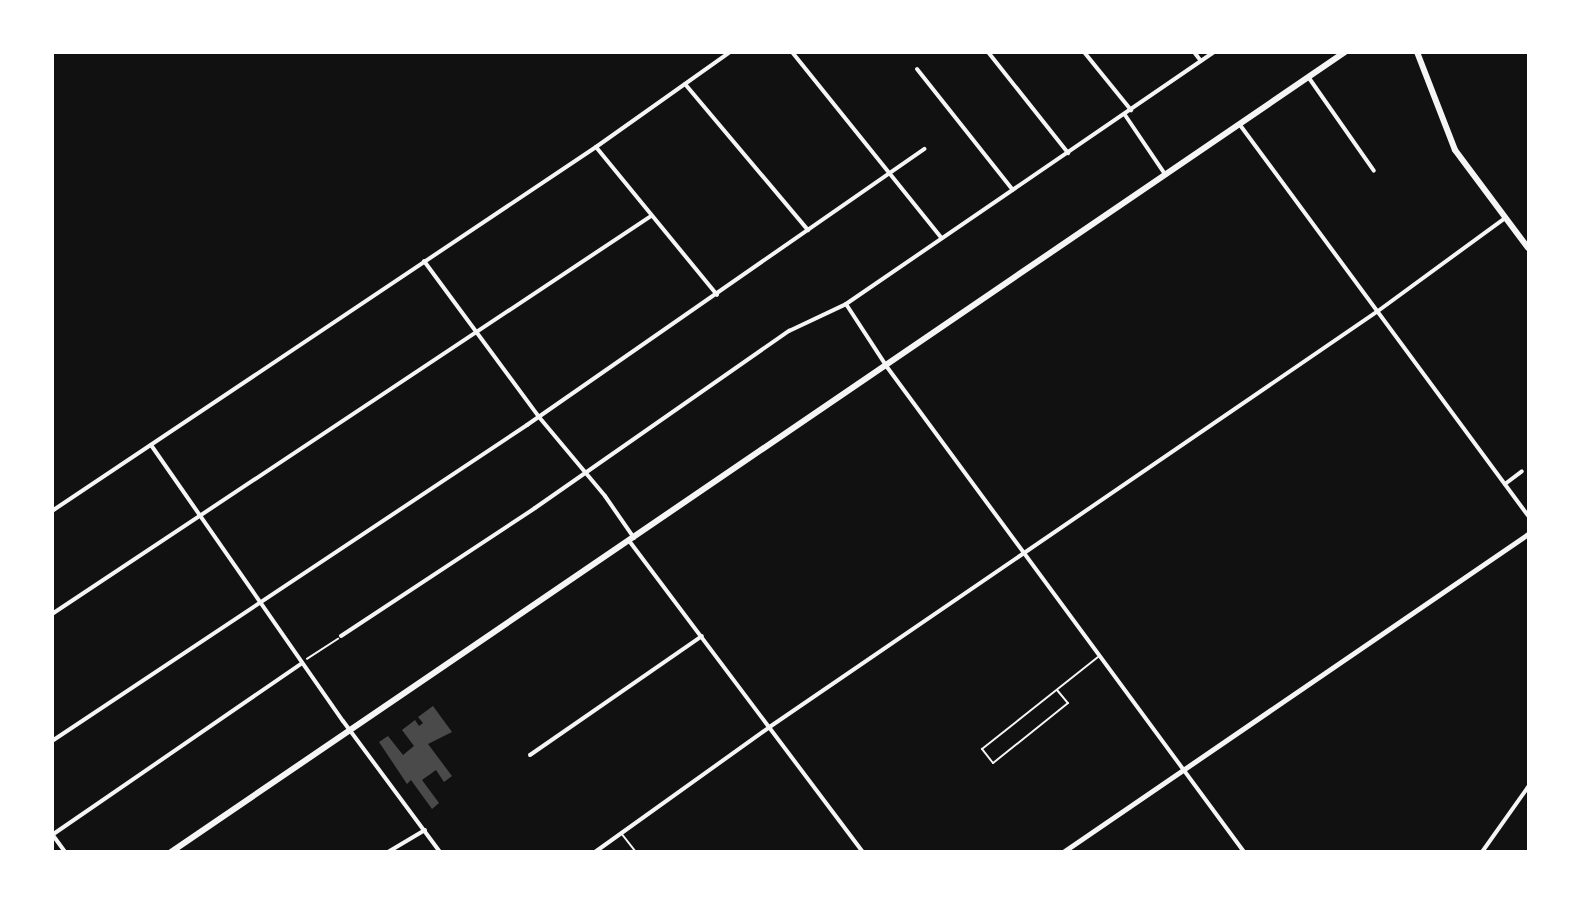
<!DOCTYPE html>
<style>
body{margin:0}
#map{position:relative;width:1581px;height:904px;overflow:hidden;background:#111;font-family:Lato,sans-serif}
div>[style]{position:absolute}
.building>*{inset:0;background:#4a4a4a}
.path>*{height:1.5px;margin:-0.75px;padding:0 0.75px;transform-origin:0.75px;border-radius:0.75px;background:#f5f5f5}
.service>*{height:2px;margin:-1px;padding:0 1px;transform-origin:1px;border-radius:1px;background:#f5f5f5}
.minor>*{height:4px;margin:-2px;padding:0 2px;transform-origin:2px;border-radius:2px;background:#f5f5f5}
.tertiary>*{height:5px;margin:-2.5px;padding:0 2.5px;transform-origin:2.5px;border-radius:2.5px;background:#f5f5f5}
.primary>*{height:6px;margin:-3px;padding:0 3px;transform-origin:3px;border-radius:3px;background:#f5f5f5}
span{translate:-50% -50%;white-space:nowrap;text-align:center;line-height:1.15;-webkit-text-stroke:6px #fff;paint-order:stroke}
.frame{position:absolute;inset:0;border:54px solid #fff;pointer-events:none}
</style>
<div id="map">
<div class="building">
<div style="clip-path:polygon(433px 706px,452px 732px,428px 744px,452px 776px,444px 782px,436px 770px,422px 780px,439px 803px,432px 809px,411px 780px,407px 784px,379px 742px,388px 736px,403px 755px,414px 746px,402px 730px,415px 720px,419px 726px,423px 723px,418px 717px)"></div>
</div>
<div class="path">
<div style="left:307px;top:659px;width:37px;rotate:-33deg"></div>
</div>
<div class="service">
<div style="left:1057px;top:690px;width:17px;rotate:50deg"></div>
<div style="left:1068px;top:703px;width:96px;rotate:141.3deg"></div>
<div style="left:993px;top:763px;width:18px;rotate:-128deg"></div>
<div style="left:982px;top:749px;width:148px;rotate:-38.4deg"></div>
<div style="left:621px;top:833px;width:24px;rotate:52deg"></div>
</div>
<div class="minor">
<div style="left:792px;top:52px;width:238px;rotate:51.2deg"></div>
<div style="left:988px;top:52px;width:129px;rotate:51.6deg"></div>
<div style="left:1084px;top:52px;width:75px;rotate:51deg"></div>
<div style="left:1194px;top:52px;width:11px;rotate:52deg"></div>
<div style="left:917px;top:69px;width:154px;rotate:51.6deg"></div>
<div style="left:1309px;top:78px;width:113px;rotate:55deg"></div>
<div style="left:685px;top:84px;width:191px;rotate:49.9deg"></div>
<div style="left:1125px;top:115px;width:71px;rotate:55.9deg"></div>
<div style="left:1240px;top:125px;width:486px;rotate:53.6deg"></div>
<div style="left:596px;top:147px;width:191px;rotate:50.7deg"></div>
<div style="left:424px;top:261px;width:194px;rotate:53.6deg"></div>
<div style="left:539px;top:417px;width:103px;rotate:50.1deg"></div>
<div style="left:605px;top:496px;width:51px;rotate:55.4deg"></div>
<div style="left:846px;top:304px;width:75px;rotate:56.9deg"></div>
<div style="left:887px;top:367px;width:602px;rotate:53.64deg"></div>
<div style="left:151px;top:445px;width:336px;rotate:55.2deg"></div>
<div style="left:343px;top:721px;width:163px;rotate:53.5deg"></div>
<div style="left:1505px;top:484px;width:21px;rotate:-37deg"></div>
<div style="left:52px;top:511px;width:655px;rotate:-33.79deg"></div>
<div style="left:596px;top:147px;width:164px;rotate:-35.3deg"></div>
<div style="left:630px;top:542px;width:388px;rotate:53.1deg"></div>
<div style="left:52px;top:614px;width:719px;rotate:-33.6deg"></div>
<div style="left:341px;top:636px;width:232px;rotate:-33.4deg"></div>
<div style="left:535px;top:508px;width:310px;rotate:-34.9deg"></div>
<div style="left:789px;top:331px;width:63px;rotate:-25.3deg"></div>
<div style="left:846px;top:304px;width:446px;rotate:-34.4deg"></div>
<div style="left:52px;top:741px;width:571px;rotate:-33.63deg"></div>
<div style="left:527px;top:425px;width:484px;rotate:-34.8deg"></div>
<div style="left:530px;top:755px;width:209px;rotate:-34.7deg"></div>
<div style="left:52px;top:834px;width:22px;rotate:54deg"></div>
<div style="left:52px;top:835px;width:303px;rotate:-34.5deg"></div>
<div style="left:388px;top:852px;width:43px;rotate:-30.7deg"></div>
<div style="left:595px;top:852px;width:216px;rotate:-35.6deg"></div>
<div style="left:771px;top:726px;width:735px;rotate:-34.36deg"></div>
<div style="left:1378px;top:311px;width:157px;rotate:-36.2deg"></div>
<div style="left:1482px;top:852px;width:80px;rotate:-54.7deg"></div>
</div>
<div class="tertiary">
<div style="left:1063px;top:852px;width:563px;rotate:-34.37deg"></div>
</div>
<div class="primary">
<div style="left:1417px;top:52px;width:105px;rotate:68.8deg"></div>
<div style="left:1455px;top:150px;width:122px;rotate:53.3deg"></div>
<div style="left:171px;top:852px;width:1421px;rotate:-34.27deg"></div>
</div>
<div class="frame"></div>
</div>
